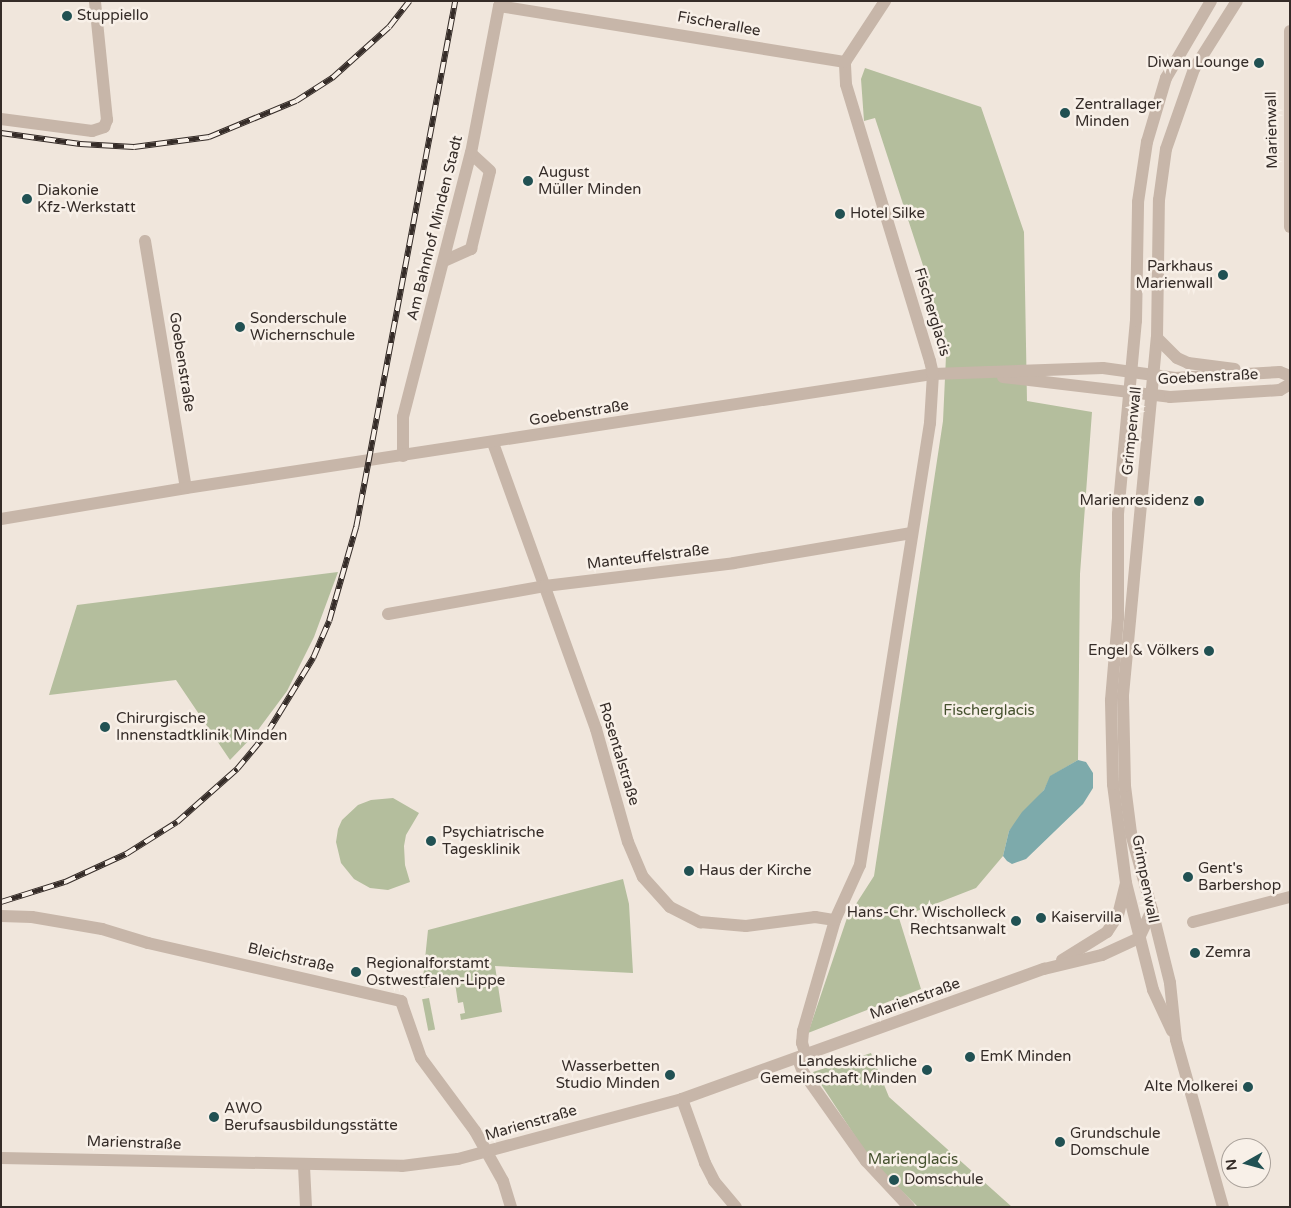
<!DOCTYPE html>
<meta charset="utf-8">
<style>
body{margin:0}
#map{position:relative;width:1291px;height:1208px;overflow:hidden;background:#f0e6dc;font-family:"Varela Round",sans-serif}
div>[style]{position:absolute}
.green>*{inset:0;background:#b4be9d;transform-origin:0 0}
.water>*{inset:0;background:#7daaab}
.minor>*{height:12px;margin:-6px;padding:0 6px;transform-origin:6px;border-radius:6px;background:#c7b6a9}
.tertiary>*{height:12px;margin:-6px;padding:0 6px;transform-origin:6px;border-radius:6px;background:#c7b6a9}
.rail>*{height:5.5px;margin-top:-2.75px;transform-origin:0;background:repeating-linear-gradient(90deg,#f8f0e8 0 11px,#352c28 0 22px);box-sizing:border-box;border-block:1px solid #352c28}
.dots>*{width:14px;height:14px;translate:-50% -50%;box-sizing:border-box;border:2px solid #f8f0e8;border-radius:50%}
span{translate:-50% -50%;white-space:nowrap;text-align:center;line-height:1.15;-webkit-text-stroke:5px #f8f0e8;paint-order:stroke}
.poi-label{font-size:15px;color:#352c28}
.left{translate:0 -50%;text-align:left}
.right{translate:-100% -50%;text-align:right}
.street-label{font-size:15px;color:#352c28}
.park-label{font-size:15px;color:#45512e}
.frame{position:absolute;inset:0;border:2px solid #352c28;pointer-events:none}
.north{position:absolute;left:1221px;top:1138px;width:50px;height:50px;box-sizing:border-box;background:#f8f0e8;border:1px solid #aaa29b;border-radius:50%;rotate:263deg;font-size:14px;font-weight:700;line-height:20px;text-align:center;color:#352c28}
.north::after{content:'';display:block;margin:auto;width:18px;height:22px;background:#215153;clip-path:polygon(50% 0,100% 100%,50% 72%,0 100%)}
</style>
<div id="map">
<div class="green">
<div style="clip-path:polygon(865px 68px,981px 107px,1024px 232px,1027px 401px,1092px 412px,1080px 574px,1078px 760px,1051px 776px,1044px 790px,1009px 831px,1003px 856px,976px 888px,899px 918px,921px 989px,808px 1033px,847px 918px,874px 876px,943px 421px,946px 356px,931px 290px,875px 118px,864px 121px,861px 79px)"></div>
<div style="clip-path:polygon(338px 572px,314px 637px,287px 691px,255px 734px,230px 760px,176px 680px,49px 695px,77px 605px)"></div>
<div style="clip-path:polygon(393px 798px,419px 813px,406px 835px,404px 846px,405px 865px,410px 882px,388px 890px,370px 888px,354px 879px,341px 863px,336px 842px,338px 829px,342px 820px,358px 805px,371px 800px)"></div>
<div style="clip-path:polygon(623px 879px,629px 904px,633px 973px,495px 966px,502px 1012px,461px 1020px,460px 1014px,465px 1013px,463px 1002px,458px 1003px,455px 983px,422px 988px,428px 930px)"></div>
<div style="left:429px;top:998px;width:32px;height:7px;rotate:79deg"></div>
<div style="clip-path:polygon(871px 1053px,889px 1097px,1012px 1207px,918px 1207px,872px 1162px,813px 1072px)"></div>
</div>
<div class="water">
<div style="clip-path:polygon(1078px 760px,1086px 762px,1093px 773px,1093px 788px,1083px 804px,1026px 859px,1012px 864px,1007px 861px,1003px 856px,1009px 831px,1022px 812px,1044px 790px,1050px 776px)"></div>
</div>
<div class="minor">
<div style="left:1290px;top:31px;width:196px;rotate:90deg"></div>
<div style="left:1px;top:119px;width:92px;rotate:7.5deg"></div>
<div style="left:92px;top:131px;width:13px;rotate:-18deg"></div>
<div style="left:104px;top:127px;width:8px;rotate:-67deg"></div>
<div style="left:107px;top:120px;width:120px;rotate:-95.8deg"></div>
<div style="left:145px;top:241px;width:250px;rotate:80.6deg"></div>
<div style="left:444px;top:261px;width:30px;rotate:-24deg"></div>
<div style="left:471px;top:249px;width:80px;rotate:-76.3deg"></div>
<div style="left:490px;top:171px;width:26px;rotate:-137deg"></div>
<div style="left:1157px;top:338px;width:28px;rotate:45deg"></div>
<div style="left:1177px;top:358px;width:12px;rotate:24deg"></div>
<div style="left:1188px;top:363px;width:47px;rotate:7.3deg"></div>
<div style="left:1003px;top:377px;width:168px;rotate:6.8deg"></div>
<div style="left:1170px;top:397px;width:110px;rotate:-3.6deg"></div>
<div style="left:1280px;top:390px;width:12px;rotate:-31deg"></div>
<div style="left:493px;top:443px;width:304px;rotate:70.2deg"></div>
<div style="left:596px;top:729px;width:117px;rotate:74.2deg"></div>
<div style="left:628px;top:842px;width:38px;rotate:67deg"></div>
<div style="left:643px;top:877px;width:40px;rotate:48deg"></div>
<div style="left:670px;top:907px;width:34px;rotate:27deg"></div>
<div style="left:700px;top:922px;width:46px;rotate:5deg"></div>
<div style="left:746px;top:926px;width:70px;rotate:-7.4deg"></div>
<div style="left:815px;top:917px;width:20px;rotate:9deg"></div>
<div style="left:403px;top:456px;width:39px;rotate:-90deg"></div>
<div style="left:403px;top:417px;width:273px;rotate:-75.6deg"></div>
<div style="left:471px;top:153px;width:150px;rotate:-79.2deg"></div>
<div style="left:499px;top:6px;width:351px;rotate:9.2deg"></div>
<div style="left:1px;top:519px;width:188px;rotate:-9.5deg"></div>
<div style="left:186px;top:488px;width:756px;rotate:-8.68deg"></div>
<div style="left:933px;top:374px;width:170px;rotate:-2deg"></div>
<div style="left:1103px;top:368px;width:73px;rotate:7.9deg"></div>
<div style="left:1175px;top:378px;width:105px;rotate:-3.3deg"></div>
<div style="left:1280px;top:372px;width:11px;rotate:22deg"></div>
<div style="left:388px;top:614px;width:159px;rotate:-10.1deg"></div>
<div style="left:545px;top:586px;width:190px;rotate:-6.9deg"></div>
<div style="left:734px;top:563px;width:180px;rotate:-9.6deg"></div>
<div style="left:1126px;top:883px;width:110px;rotate:75.8deg"></div>
<div style="left:1153px;top:990px;width:45px;rotate:65.1deg"></div>
<div style="left:1152px;top:910px;width:75px;rotate:76.1deg"></div>
<div style="left:1170px;top:983px;width:57px;rotate:84deg"></div>
<div style="left:1176px;top:1040px;width:173px;rotate:74.3deg"></div>
<div style="left:1px;top:916px;width:31px;rotate:2deg"></div>
<div style="left:32px;top:917px;width:71px;rotate:9.7deg"></div>
<div style="left:102px;top:929px;width:48px;rotate:16.9deg"></div>
<div style="left:148px;top:943px;width:260px;rotate:12.9deg"></div>
<div style="left:401px;top:1001px;width:60px;rotate:70.7deg"></div>
<div style="left:421px;top:1058px;width:91px;rotate:53.5deg"></div>
<div style="left:475px;top:1131px;width:57px;rotate:60.8deg"></div>
<div style="left:503px;top:1181px;width:27px;rotate:73deg"></div>
<div style="left:1193px;top:922px;width:100px;rotate:-14.5deg"></div>
<div style="left:806px;top:1056px;width:14px;rotate:-107deg"></div>
<div style="left:802px;top:1043px;width:12px;rotate:-85deg"></div>
<div style="left:803px;top:1031px;width:116px;rotate:-73.9deg"></div>
<div style="left:835px;top:920px;width:60px;rotate:-65.6deg"></div>
<div style="left:860px;top:865px;width:448px;rotate:-81deg"></div>
<div style="left:930px;top:423px;width:49px;rotate:-86.5deg"></div>
<div style="left:933px;top:374px;width:13px;rotate:-103deg"></div>
<div style="left:930px;top:361px;width:289px;rotate:-106.9deg"></div>
<div style="left:846px;top:84px;width:22px;rotate:-93deg"></div>
<div style="left:845px;top:62px;width:73px;rotate:-56.7deg"></div>
<div style="left:798px;top:1059px;width:14px;rotate:69deg"></div>
<div style="left:803px;top:1072px;width:109px;rotate:54.7deg"></div>
<div style="left:866px;top:1161px;width:63px;rotate:46.9deg"></div>
<div style="left:682px;top:1099px;width:68px;rotate:70.2deg"></div>
<div style="left:705px;top:1163px;width:20px;rotate:63deg"></div>
<div style="left:714px;top:1181px;width:34px;rotate:50deg"></div>
<div style="left:304px;top:1166px;width:41px;rotate:87.2deg"></div>
</div>
<div class="tertiary">
<div style="left:1062px;top:960px;width:53px;rotate:-31.9deg"></div>
<div style="left:1107px;top:932px;width:20px;rotate:-57deg"></div>
<div style="left:1118px;top:915px;width:33px;rotate:-76deg"></div>
<div style="left:1126px;top:883px;width:100px;rotate:-97.5deg"></div>
<div style="left:1113px;top:784px;width:84px;rotate:-91.4deg"></div>
<div style="left:1111px;top:700px;width:82px;rotate:-85.1deg"></div>
<div style="left:1118px;top:618px;width:104px;rotate:-90deg"></div>
<div style="left:1118px;top:514px;width:194px;rotate:-84.7deg"></div>
<div style="left:1136px;top:321px;width:119px;rotate:-89deg"></div>
<div style="left:1138px;top:202px;width:61px;rotate:-81.5deg"></div>
<div style="left:1147px;top:142px;width:67px;rotate:-73.5deg"></div>
<div style="left:1166px;top:78px;width:89px;rotate:-59.7deg"></div>
<div style="left:1px;top:1158px;width:401px;rotate:1.1deg"></div>
<div style="left:402px;top:1166px;width:56px;rotate:-7.1deg"></div>
<div style="left:458px;top:1159px;width:232px;rotate:-15deg"></div>
<div style="left:682px;top:1099px;width:385px;rotate:-19.8deg"></div>
<div style="left:1044px;top:969px;width:60px;rotate:-13.6deg"></div>
<div style="left:1102px;top:955px;width:41px;rotate:-24.7deg"></div>
<div style="left:1139px;top:938px;width:31px;rotate:-65deg"></div>
<div style="left:1152px;top:910px;width:80px;rotate:-105.3deg"></div>
<div style="left:1131px;top:833px;width:47px;rotate:-97.3deg"></div>
<div style="left:1125px;top:786px;width:91px;rotate:-91.3deg"></div>
<div style="left:1123px;top:695px;width:359px;rotate:-84.6deg"></div>
<div style="left:1157px;top:338px;width:138px;rotate:-89.2deg"></div>
<div style="left:1159px;top:200px;width:51px;rotate:-82.2deg"></div>
<div style="left:1166px;top:149px;width:85px;rotate:-70.7deg"></div>
<div style="left:1194px;top:69px;width:80px;rotate:-57.7deg"></div>
</div>
<div class="rail">
<div style="left:1px;top:133px;width:80px;rotate:7.9deg"></div>
<div style="left:80px;top:144px;width:54px;rotate:3.2deg"></div>
<div style="left:134px;top:147px;width:76px;rotate:-7.6deg"></div>
<div style="left:209px;top:137px;width:94px;rotate:-22.5deg"></div>
<div style="left:296px;top:101px;width:43px;rotate:-32.6deg"></div>
<div style="left:332px;top:78px;width:76px;rotate:-41.8deg"></div>
<div style="left:389px;top:27px;width:33px;rotate:-52deg"></div>
<div style="left:1px;top:902px;width:67px;rotate:-17.4deg"></div>
<div style="left:65px;top:882px;width:67px;rotate:-24.7deg"></div>
<div style="left:126px;top:854px;width:60px;rotate:-32.1deg"></div>
<div style="left:177px;top:822px;width:80px;rotate:-41.5deg"></div>
<div style="left:237px;top:769px;width:47px;rotate:-50.2deg"></div>
<div style="left:267px;top:733px;width:88px;rotate:-58.5deg"></div>
<div style="left:313px;top:658px;width:40px;rotate:-66.6deg"></div>
<div style="left:329px;top:621px;width:98px;rotate:-74deg"></div>
<div style="left:356px;top:527px;width:535px;rotate:-79.34deg"></div>
</div>
<div class="dots">
<div style="left:67px;top:16px;background:#215153"></div>
<div style="left:1259px;top:63px;background:#215153"></div>
<div style="left:1065px;top:113px;background:#215153"></div>
<div style="left:528px;top:181px;background:#215153"></div>
<div style="left:27px;top:199px;background:#215153"></div>
<div style="left:840px;top:214px;background:#215153"></div>
<div style="left:1223px;top:275px;background:#215153"></div>
<div style="left:240px;top:327px;background:#215153"></div>
<div style="left:1199px;top:501px;background:#215153"></div>
<div style="left:1209px;top:651px;background:#215153"></div>
<div style="left:105px;top:727px;background:#215153"></div>
<div style="left:431px;top:841px;background:#215153"></div>
<div style="left:689px;top:871px;background:#215153"></div>
<div style="left:1188px;top:877px;background:#215153"></div>
<div style="left:1041px;top:918px;background:#215153"></div>
<div style="left:1016px;top:921px;background:#215153"></div>
<div style="left:1195px;top:953px;background:#215153"></div>
<div style="left:356px;top:972px;background:#215153"></div>
<div style="left:970px;top:1057px;background:#215153"></div>
<div style="left:927px;top:1070px;background:#215153"></div>
<div style="left:670px;top:1075px;background:#215153"></div>
<div style="left:1248px;top:1087px;background:#215153"></div>
<div style="left:214px;top:1117px;background:#215153"></div>
<div style="left:1060px;top:1142px;background:#215153"></div>
<div style="left:894px;top:1180px;background:#215153"></div>
</div>
<div class="poi-label">
<span class="left" style="left:77px;top:16px">Stuppiello</span>
<span class="right" style="left:1249px;top:63px">Diwan Lounge</span>
<span class="left" style="left:1075px;top:113px">Zentrallager<br>Minden</span>
<span class="left" style="left:538px;top:181px">August<br>Müller Minden</span>
<span class="left" style="left:37px;top:199px">Diakonie<br>Kfz-Werkstatt</span>
<span class="left" style="left:850px;top:214px">Hotel Silke</span>
<span class="right" style="left:1213px;top:275px">Parkhaus<br>Marienwall</span>
<span class="left" style="left:250px;top:327px">Sonderschule<br>Wichernschule</span>
<span class="right" style="left:1189px;top:501px">Marienresidenz</span>
<span class="right" style="left:1199px;top:651px">Engel &amp; Völkers</span>
<span class="left" style="left:116px;top:727px">Chirurgische<br>Innenstadtklinik Minden</span>
<span class="left" style="left:442px;top:841px">Psychiatrische<br>Tagesklinik</span>
<span class="left" style="left:1198px;top:877px">Gent's<br>Barbershop</span>
<span class="left" style="left:699px;top:871px">Haus der Kirche</span>
<span class="right" style="left:1006px;top:921px">Hans-Chr. Wischolleck<br>Rechtsanwalt</span>
<span class="left" style="left:1051px;top:918px">Kaiservilla</span>
<span class="left" style="left:1205px;top:953px">Zemra</span>
<span class="left" style="left:366px;top:972px">Regionalforstamt<br>Ostwestfalen-Lippe</span>
<span class="left" style="left:980px;top:1057px">EmK Minden</span>
<span class="right" style="left:917px;top:1070px">Landeskirchliche<br>Gemeinschaft Minden</span>
<span class="right" style="left:660px;top:1075px">Wasserbetten<br>Studio Minden</span>
<span class="right" style="left:1238px;top:1087px">Alte Molkerei</span>
<span class="left" style="left:224px;top:1117px">AWO<br>Berufsausbildungsstätte</span>
<span class="left" style="left:1070px;top:1142px">Grundschule<br>Domschule</span>
<span class="left" style="left:904px;top:1180px">Domschule</span>
</div>
<div class="street-label">
<span style="left:719px;top:24px;rotate:10deg">Fischerallee</span>
<span style="left:1272px;top:130px;rotate:-91deg">Marienwall</span>
<span style="left:435px;top:228px;rotate:-76deg">Am Bahnhof Minden Stadt</span>
<span style="left:932px;top:312px;rotate:73deg">Fischerglacis</span>
<span style="left:182px;top:362px;rotate:81deg">Goebenstraße</span>
<span style="left:1208px;top:377px;rotate:-3deg">Goebenstraße</span>
<span style="left:579px;top:413px;rotate:-9deg">Goebenstraße</span>
<span style="left:1132px;top:431px;rotate:-84deg">Grimpenwall</span>
<span style="left:648px;top:557px;rotate:-7deg">Manteuffelstraße</span>
<span style="left:619px;top:754px;rotate:73deg">Rosentalstraße</span>
<span style="left:1145px;top:879px;rotate:79deg">Grimpenwall</span>
<span style="left:291px;top:958px;rotate:13deg">Bleichstraße</span>
<span style="left:915px;top:999px;rotate:-20deg">Marienstraße</span>
<span style="left:531px;top:1123px;rotate:-16deg">Marienstraße</span>
<span style="left:134px;top:1143px;rotate:2deg">Marienstraße</span>
</div>
<div class="park-label">
<span style="left:989px;top:711px">Fischerglacis</span>
<span style="left:913px;top:1160px">Marienglacis</span>
</div>
<div class="frame"></div>
<div class="north">N</div>
</div>
